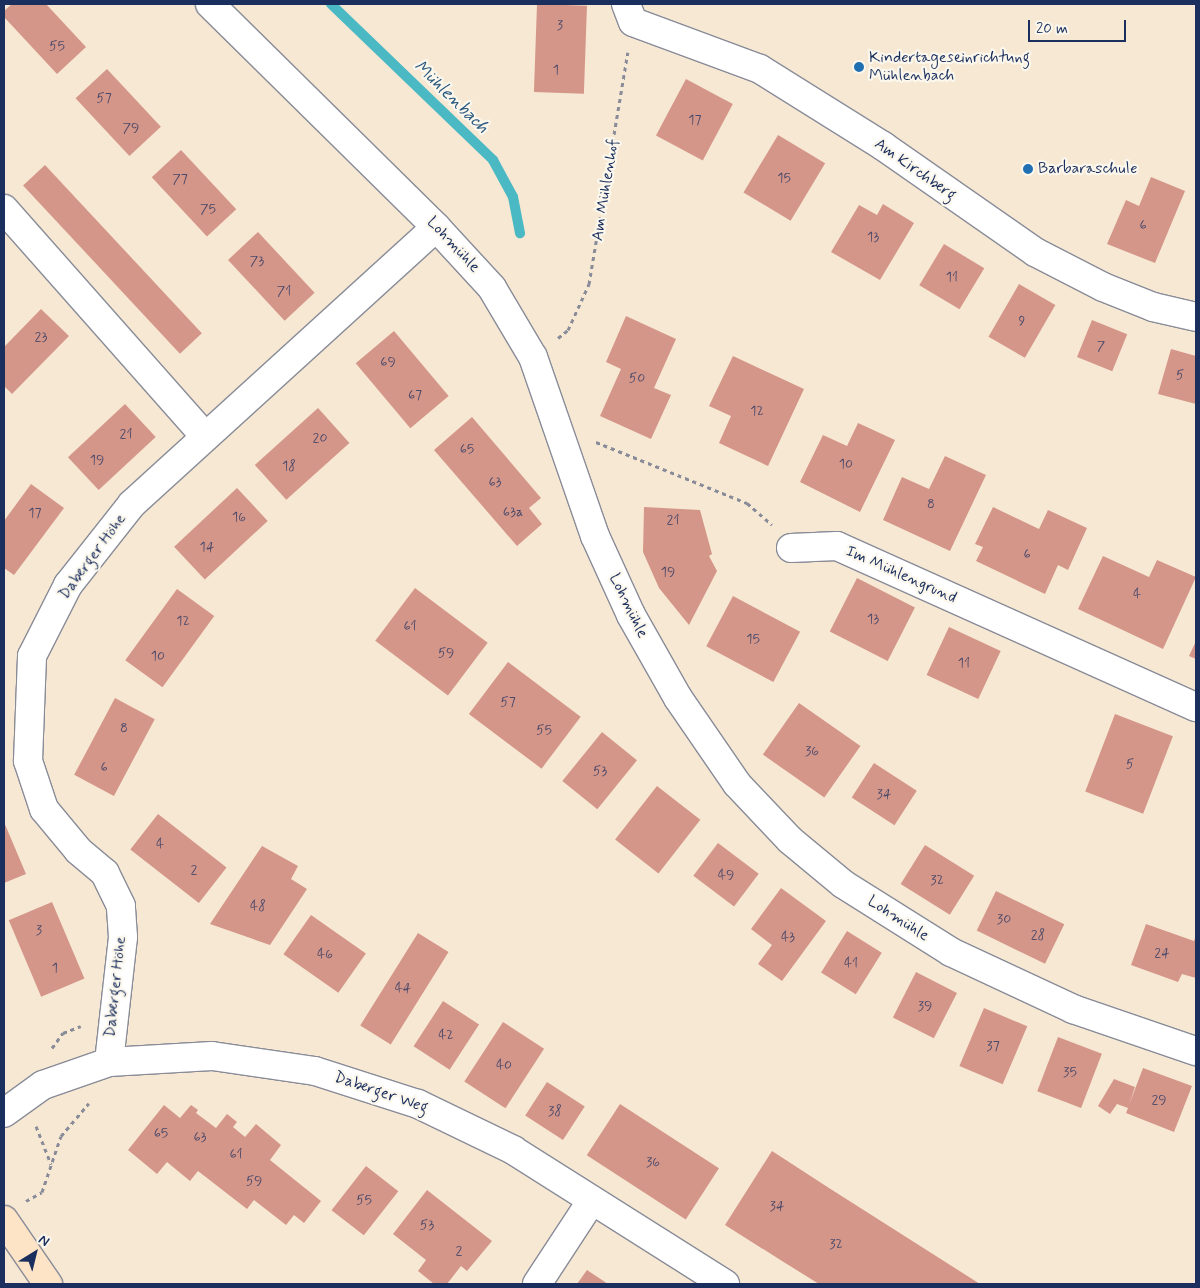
<!DOCTYPE html>
<meta charset="utf-8">
<style>
body{margin:0}
#map{position:relative;width:1200px;height:1288px;overflow:hidden;background:#f7e8d3;font-family:Mynerve,sans-serif}
div>[style]{position:absolute}
.stream>*{height:10px;margin:-5px;padding:0 5px;transform-origin:5px;border-radius:5px;background:#4bb9c4}
.building>*{inset:0;background:#d5968a;transform-origin:0 0}
.path>*{height:3px;margin-top:-1.5px;transform-origin:0;background:repeating-linear-gradient(90deg,#898c98 0 4px,transparent 0 8px)}
.roads{filter:drop-shadow(1px 0 #898c98) drop-shadow(-1px 0 #898c98) drop-shadow(0 1px #898c98) drop-shadow(0 -1px #898c98)}
.minor>*{height:28px;margin:-14px;padding:0 14px;transform-origin:14px;border-radius:14px;background:#fff}
.secondary>*{height:28px;margin:-14px;padding:0 14px;transform-origin:14px;border-radius:14px;background:#fee4c6}
.dots>*{width:14px;height:14px;translate:-50% -50%;box-sizing:border-box;border:2px solid #fbf7ec;border-radius:50%}
span{translate:-50% -50%;white-space:nowrap;text-align:center;line-height:1.15;-webkit-text-stroke:4.5px #fbf7ec;paint-order:stroke}
.number-label{font-size:14px;color:#4a4969}
.number-label span{-webkit-text-stroke-width:0}
.poi-label{font-size:16px;color:#1b2f5e}
.left{translate:0 -50%;text-align:left}
.street-label{font-size:16px;color:#1b2f5e}
.water-label{font-size:18px;color:#29587d;font-style:italic}
.frame{position:absolute;inset:0;border:5px solid #1b2f5e;pointer-events:none}
.north{position:absolute;left:10px;top:1228px;width:50px;height:50px;-webkit-text-stroke:4px #fbf7ec;paint-order:stroke;rotate:36deg;font-size:14px;font-weight:700;line-height:20px;text-align:center;color:#1b2f5e}
.north::after{content:'';display:block;margin:auto;width:18px;height:22px;background:#1b2f5e;clip-path:polygon(50% 0,100% 100%,50% 72%,0 100%)}
.scale{position:absolute;left:1028px;top:20px;width:98px;height:22px;box-sizing:border-box;border:2px solid #1b2f5e;border-top:0;padding-left:6px;font-size:15px;line-height:18px;white-space:nowrap;color:#1b2f5e;-webkit-text-stroke:4px #fbf7ec;paint-order:stroke}
</style>
<div id="map">
<div class="stream">
<div style="left:331px;top:4px;width:225px;rotate:43.9deg"></div>
<div style="left:493px;top:160px;width:42px;rotate:61.6deg"></div>
<div style="left:513px;top:197px;width:37px;rotate:79deg"></div>
</div>
<div class="building">
<div style="clip-path:polygon(12px 4px,46px 4px,86px 47px,57px 74px,4px 17px,4px 11px)"></div>
<div style="left:537px;top:4px;width:50px;height:88px;rotate:2deg"></div>
<div style="left:107px;top:69px;width:79px;height:43px;rotate:47deg"></div>
<div style="left:686px;top:79px;width:53px;height:64px;rotate:28deg"></div>
<div style="left:778px;top:135px;width:55px;height:67px;rotate:31deg"></div>
<div style="left:181px;top:150px;width:81px;height:40px;rotate:47deg"></div>
<div style="left:45px;top:165px;width:230px;height:30px;rotate:47deg"></div>
<div style="clip-path:polygon(1151px 177px,1185px 191px,1155px 263px,1107px 244px,1126px 200px,1139px 206px)"></div>
<div style="clip-path:polygon(883px 204px,914px 223px,880px 280px,831px 252px,859px 205px,877px 215px)"></div>
<div style="left:258px;top:232px;width:83px;height:41px;rotate:47deg"></div>
<div style="left:944px;top:244px;width:47px;height:48px;rotate:31deg"></div>
<div style="left:1019px;top:284px;width:42px;height:61px;rotate:30deg"></div>
<div style="clip-path:polygon(41px 309px,69px 336px,12px 394px,4px 386px,4px 347px)"></div>
<div style="clip-path:polygon(626px 316px,676px 339px,654px 388px,671px 395px,651px 439px,600px 416px,621px 369px,606px 362px)"></div>
<div style="left:1092px;top:320px;width:38px;height:40px;rotate:22deg"></div>
<div style="left:394px;top:331px;width:85px;height:50px;rotate:50deg"></div>
<div style="clip-path:polygon(1171px 349px,1196px 356px,1196px 404px,1158px 394px)"></div>
<div style="clip-path:polygon(733px 356px,804px 389px,768px 466px,719px 443px,731px 416px,709px 406px)"></div>
<div style="left:125px;top:404px;width:45px;height:78px;rotate:47deg"></div>
<div style="left:318px;top:408px;width:47px;height:85px;rotate:48deg"></div>
<div style="clip-path:polygon(472px 417px,541px 498px,529px 508px,542px 524px,517px 546px,434px 450px)"></div>
<div style="clip-path:polygon(858px 423px,895px 440px,860px 512px,800px 482px,823px 435px,847px 446px)"></div>
<div style="clip-path:polygon(945px 456px,986px 475px,950px 551px,883px 520px,902px 477px,929px 489px)"></div>
<div style="clip-path:polygon(31px 484px,64px 508px,14px 575px,4px 568px,4px 521px)"></div>
<div style="left:237px;top:488px;width:45px;height:86px;rotate:47deg"></div>
<div style="clip-path:polygon(644px 507px,700px 510px,712px 554px,709px 556px,717px 571px,689px 625px,659px 588px,643px 552px)"></div>
<div style="clip-path:polygon(993px 507px,1039px 529px,1048px 510px,1087px 528px,1068px 570px,1058px 565px,1045px 594px,976px 561px,983px 547px,975px 544px)"></div>
<div style="clip-path:polygon(1103px 556px,1149px 577px,1157px 560px,1196px 577px,1163px 649px,1078px 609px)"></div>
<div style="left:857px;top:578px;width:65px;height:60px;rotate:27deg"></div>
<div style="left:415px;top:588px;width:91px;height:66px;rotate:37deg"></div>
<div style="left:177px;top:589px;width:46px;height:88px;rotate:36deg"></div>
<div style="left:733px;top:596px;width:76px;height:57px;rotate:28deg"></div>
<div style="left:949px;top:627px;width:57px;height:53px;rotate:25deg"></div>
<div style="clip-path:polygon(1196px 641px,1196px 659px,1189px 656px)"></div>
<div style="left:508px;top:662px;width:91px;height:65px;rotate:37deg"></div>
<div style="left:115px;top:698px;width:45px;height:87px;rotate:28deg"></div>
<div style="left:799px;top:703px;width:75px;height:63px;rotate:35deg"></div>
<div style="left:1115px;top:714px;width:62px;height:83px;rotate:21deg"></div>
<div style="left:602px;top:732px;width:45px;height:63px;rotate:39deg"></div>
<div style="left:874px;top:763px;width:51px;height:41px;rotate:33deg"></div>
<div style="left:657px;top:786px;width:55px;height:68px;rotate:38deg"></div>
<div style="left:158px;top:814px;width:87px;height:45px;rotate:38deg"></div>
<div style="clip-path:polygon(4px 822px,26px 874px,4px 883px)"></div>
<div style="left:718px;top:843px;width:51px;height:41px;rotate:37deg"></div>
<div style="left:925px;top:845px;width:58px;height:46px;rotate:32deg"></div>
<div style="clip-path:polygon(262px 846px,298px 866px,291px 879px,307px 889px,270px 945px,210px 924px)"></div>
<div style="clip-path:polygon(781px 888px,826px 921px,782px 981px,758px 964px,772px 945px,751px 929px)"></div>
<div style="left:996px;top:891px;width:76px;height:44px;rotate:26deg"></div>
<div style="left:52px;top:902px;width:83px;height:47px;rotate:67deg"></div>
<div style="left:311px;top:915px;width:67px;height:48px;rotate:35deg"></div>
<div style="clip-path:polygon(1146px 924px,1194px 941px,1196px 934px,1196px 978px,1182px 974px,1178px 982px,1131px 965px)"></div>
<div style="left:847px;top:931px;width:41px;height:49px;rotate:32deg"></div>
<div style="left:418px;top:933px;width:36px;height:109px;rotate:32deg"></div>
<div style="left:916px;top:972px;width:46px;height:51px;rotate:27deg"></div>
<div style="left:443px;top:1001px;width:43px;height:54px;rotate:33deg"></div>
<div style="left:984px;top:1008px;width:47px;height:63px;rotate:23deg"></div>
<div style="left:503px;top:1022px;width:49px;height:71px;rotate:33deg"></div>
<div style="left:1058px;top:1037px;width:47px;height:58px;rotate:21deg"></div>
<div style="clip-path:polygon(1143px 1068px,1192px 1086px,1174px 1132px,1126px 1113px,1128px 1108px,1117px 1104px,1110px 1114px,1098px 1106px,1114px 1079px,1135px 1087px,1129px 1105px)"></div>
<div style="left:547px;top:1082px;width:45px;height:40px;rotate:33deg"></div>
<div style="left:620px;top:1104px;width:118px;height:61px;rotate:33deg"></div>
<div style="clip-path:polygon(164px 1105px,180px 1118px,191px 1105px,198px 1110px,196px 1113px,216px 1128px,227px 1114px,237px 1122px,233px 1127px,245px 1137px,256px 1124px,281px 1145px,270px 1160px,321px 1201px,304px 1223px,294px 1215px,286px 1225px,254px 1200px,247px 1209px,198px 1171px,190px 1181px,167px 1162px,157px 1174px,128px 1150px)"></div>
<div style="clip-path:polygon(772px 1151px,829px 1188px,980px 1284px,819px 1284px,782px 1261px,725px 1225px)"></div>
<div style="left:366px;top:1166px;width:41px;height:56px;rotate:38deg"></div>
<div style="clip-path:polygon(427px 1190px,492px 1241px,467px 1271px,461px 1266px,447px 1284px,434px 1284px,418px 1271px,426px 1260px,393px 1234px)"></div>
<div style="clip-path:polygon(587px 1270px,608px 1284px,577px 1284px)"></div>
</div>
<div class="path">
<div style="left:558px;top:338px;width:13px;rotate:-39deg"></div>
<div style="left:568px;top:330px;width:51px;rotate:-65.5deg"></div>
<div style="left:589px;top:284px;width:235px;rotate:-80.5deg"></div>
<div style="left:596px;top:442px;width:163px;rotate:22deg"></div>
<div style="left:747px;top:503px;width:33px;rotate:41deg"></div>
<div style="left:52px;top:1048px;width:19px;rotate:-54deg"></div>
<div style="left:63px;top:1033px;width:19px;rotate:-21deg"></div>
<div style="left:36px;top:1126px;width:41px;rotate:68.5deg"></div>
<div style="left:26px;top:1201px;width:18px;rotate:-29deg"></div>
<div style="left:42px;top:1192px;width:59px;rotate:-71.3deg"></div>
<div style="left:61px;top:1136px;width:43px;rotate:-49.7deg"></div>
</div>
<div class="roads">
<div class="minor">
<div style="left:210px;top:4px;width:317px;rotate:44.6deg"></div>
<div style="left:436px;top:227px;width:83px;rotate:47.4deg"></div>
<div style="left:492px;top:288px;width:80px;rotate:59.3deg"></div>
<div style="left:533px;top:357px;width:189px;rotate:70.9deg"></div>
<div style="left:595px;top:536px;width:87px;rotate:65.5deg"></div>
<div style="left:631px;top:615px;width:95px;rotate:60.5deg"></div>
<div style="left:678px;top:698px;width:104px;rotate:55.5deg"></div>
<div style="left:737px;top:784px;width:77px;rotate:46.6deg"></div>
<div style="left:790px;top:840px;width:69px;rotate:39.7deg"></div>
<div style="left:843px;top:884px;width:128px;rotate:32.2deg"></div>
<div style="left:951px;top:952px;width:135px;rotate:25deg"></div>
<div style="left:1073px;top:1009px;width:130px;rotate:18.9deg"></div>
<div style="left:626px;top:4px;width:19px;rotate:69deg"></div>
<div style="left:633px;top:22px;width:135px;rotate:20.3deg"></div>
<div style="left:760px;top:69px;width:145px;rotate:32deg"></div>
<div style="left:883px;top:146px;width:185px;rotate:34.9deg"></div>
<div style="left:1035px;top:252px;width:76px;rotate:27.2deg"></div>
<div style="left:1103px;top:287px;width:54px;rotate:21.8deg"></div>
<div style="left:1153px;top:307px;width:44px;rotate:13.1deg"></div>
<div style="left:4px;top:209px;width:303px;rotate:48.5deg"></div>
<div style="left:791px;top:548px;width:46px;rotate:-2.5deg"></div>
<div style="left:837px;top:546px;width:393px;rotate:24.2deg"></div>
<div style="left:109px;top:1062px;width:126px;rotate:-83.6deg"></div>
<div style="left:123px;top:937px;width:31px;rotate:-94deg"></div>
<div style="left:121px;top:906px;width:37px;rotate:-116deg"></div>
<div style="left:105px;top:873px;width:35px;rotate:-140deg"></div>
<div style="left:78px;top:850px;width:53px;rotate:-129.7deg"></div>
<div style="left:44px;top:809px;width:51px;rotate:-108.4deg"></div>
<div style="left:28px;top:761px;width:105px;rotate:-87.8deg"></div>
<div style="left:32px;top:656px;width:80px;rotate:-63.1deg"></div>
<div style="left:68px;top:585px;width:103px;rotate:-51.7deg"></div>
<div style="left:132px;top:504px;width:411px;rotate:-42.3deg"></div>
<div style="left:4px;top:1113px;width:48px;rotate:-35.7deg"></div>
<div style="left:43px;top:1085px;width:70px;rotate:-19.2deg"></div>
<div style="left:109px;top:1062px;width:103px;rotate:-3.3deg"></div>
<div style="left:212px;top:1056px;width:104px;rotate:8.3deg"></div>
<div style="left:315px;top:1071px;width:108px;rotate:17.8deg"></div>
<div style="left:418px;top:1104px;width:106px;rotate:25.8deg"></div>
<div style="left:513px;top:1150px;width:251px;rotate:32.3deg"></div>
<div style="left:537px;top:1284px;width:100px;rotate:-56.8deg"></div>
</div>
<div class="secondary">
<div style="left:4px;top:1220px;width:78px;rotate:55.5deg"></div>
</div>
</div>
<div class="dots">
<div style="left:859px;top:67px;background:#1f6fb2"></div>
<div style="left:1028px;top:169px;background:#1f6fb2"></div>
</div>
<div class="number-label">
<span style="left:560px;top:25px">3</span>
<span style="left:57px;top:46px">55</span>
<span style="left:556px;top:70px">1</span>
<span style="left:104px;top:98px">57</span>
<span style="left:695px;top:120px">17</span>
<span style="left:131px;top:128px">79</span>
<span style="left:784px;top:178px">15</span>
<span style="left:180px;top:179px">77</span>
<span style="left:208px;top:209px">75</span>
<span style="left:1143px;top:225px">6</span>
<span style="left:873px;top:237px">13</span>
<span style="left:257px;top:261px">73</span>
<span style="left:952px;top:277px">11</span>
<span style="left:284px;top:291px">71</span>
<span style="left:1022px;top:321px">9</span>
<span style="left:41px;top:337px">23</span>
<span style="left:1101px;top:346px">7</span>
<span style="left:388px;top:362px">69</span>
<span style="left:1180px;top:375px">5</span>
<span style="left:637px;top:378px">50</span>
<span style="left:415px;top:395px">67</span>
<span style="left:757px;top:411px">12</span>
<span style="left:126px;top:434px">21</span>
<span style="left:320px;top:438px">20</span>
<span style="left:467px;top:449px">65</span>
<span style="left:97px;top:460px">19</span>
<span style="left:846px;top:464px">10</span>
<span style="left:289px;top:466px">18</span>
<span style="left:495px;top:482px">63</span>
<span style="left:931px;top:504px">8</span>
<span style="left:513px;top:512px">63a</span>
<span style="left:35px;top:513px">17</span>
<span style="left:239px;top:517px">16</span>
<span style="left:673px;top:520px">21</span>
<span style="left:207px;top:547px">14</span>
<span style="left:1027px;top:554px">6</span>
<span style="left:668px;top:572px">19</span>
<span style="left:1137px;top:594px">4</span>
<span style="left:873px;top:619px">13</span>
<span style="left:183px;top:621px">12</span>
<span style="left:410px;top:626px">61</span>
<span style="left:753px;top:639px">15</span>
<span style="left:446px;top:653px">59</span>
<span style="left:158px;top:656px">10</span>
<span style="left:964px;top:663px">11</span>
<span style="left:508px;top:702px">57</span>
<span style="left:124px;top:728px">8</span>
<span style="left:544px;top:730px">55</span>
<span style="left:812px;top:751px">36</span>
<span style="left:1130px;top:764px">5</span>
<span style="left:104px;top:767px">6</span>
<span style="left:600px;top:771px">53</span>
<span style="left:884px;top:794px">34</span>
<span style="left:160px;top:844px">4</span>
<span style="left:194px;top:870px">2</span>
<span style="left:726px;top:875px">49</span>
<span style="left:937px;top:880px">32</span>
<span style="left:258px;top:906px">48</span>
<span style="left:1004px;top:919px">30</span>
<span style="left:39px;top:930px">3</span>
<span style="left:1038px;top:935px">28</span>
<span style="left:788px;top:937px">43</span>
<span style="left:1162px;top:953px">24</span>
<span style="left:325px;top:954px">46</span>
<span style="left:851px;top:963px">41</span>
<span style="left:55px;top:968px">1</span>
<span style="left:403px;top:988px">44</span>
<span style="left:925px;top:1006px">39</span>
<span style="left:446px;top:1035px">42</span>
<span style="left:993px;top:1046px">37</span>
<span style="left:504px;top:1065px">40</span>
<span style="left:1070px;top:1072px">35</span>
<span style="left:1159px;top:1100px">29</span>
<span style="left:555px;top:1111px">38</span>
<span style="left:161px;top:1133px">65</span>
<span style="left:200px;top:1137px">63</span>
<span style="left:236px;top:1154px">61</span>
<span style="left:653px;top:1162px">36</span>
<span style="left:254px;top:1181px">59</span>
<span style="left:364px;top:1200px">55</span>
<span style="left:777px;top:1206px">34</span>
<span style="left:427px;top:1225px">53</span>
<span style="left:836px;top:1244px">32</span>
<span style="left:459px;top:1251px">2</span>
</div>
<div class="poi-label">
<span class="left" style="left:869px;top:67px">Kindertageseinrichtung<br>Mühlenbach</span>
<span class="left" style="left:1038px;top:169px">Barbaraschule</span>
</div>
<div class="street-label">
<span style="left:915px;top:170px;rotate:35deg">Am Kirchberg</span>
<span style="left:606px;top:190px;rotate:-81deg">Am Mühlenhof</span>
<span style="left:453px;top:245px;rotate:47deg">Lohmühle</span>
<span style="left:93px;top:557px;rotate:-54deg">Daberger Höhe</span>
<span style="left:901px;top:575px;rotate:24deg">Im Mühlengrund</span>
<span style="left:628px;top:606px;rotate:64deg">Lohmühle</span>
<span style="left:898px;top:919px;rotate:33deg">Lohmühle</span>
<span style="left:116px;top:987px;rotate:-84deg">Daberger Höhe</span>
<span style="left:381px;top:1093px;rotate:19deg">Daberger Weg</span>
</div>
<div class="water-label">
<span style="left:451px;top:97px;rotate:44deg">Mühlenbach</span>
</div>
<div class="frame"></div>
<div class="north">N</div>
<div class="scale">20 m</div>
</div>
